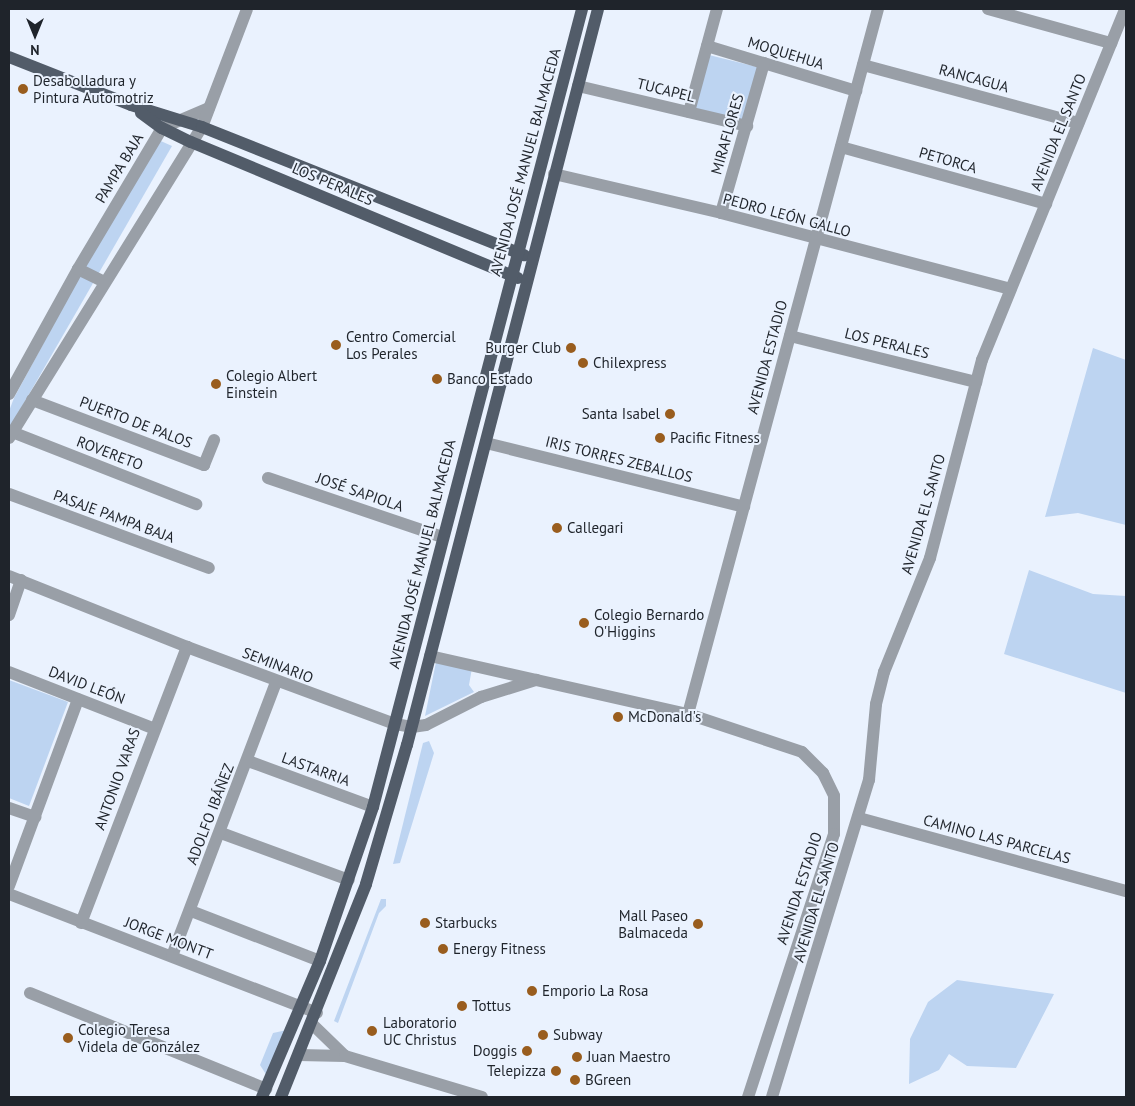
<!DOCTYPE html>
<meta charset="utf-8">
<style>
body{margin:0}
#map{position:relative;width:1135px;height:1106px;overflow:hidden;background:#eaf2fe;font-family:"PT Sans",sans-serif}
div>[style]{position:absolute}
.green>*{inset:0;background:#bdd4f1;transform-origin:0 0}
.minor>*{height:12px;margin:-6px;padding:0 6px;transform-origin:6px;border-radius:6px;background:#999fa7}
.major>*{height:12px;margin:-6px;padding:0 6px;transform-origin:6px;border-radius:6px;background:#525c69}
.dots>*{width:14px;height:14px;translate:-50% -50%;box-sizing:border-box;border:2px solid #eaf2fe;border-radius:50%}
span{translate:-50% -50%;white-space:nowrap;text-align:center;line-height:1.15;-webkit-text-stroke:4px #eaf2fe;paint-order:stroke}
.street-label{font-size:15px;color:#1f242b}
.poi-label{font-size:15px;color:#1f242b}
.left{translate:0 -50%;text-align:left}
.right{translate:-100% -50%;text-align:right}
.frame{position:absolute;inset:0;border:10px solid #1f242b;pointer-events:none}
.north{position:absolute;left:10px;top:10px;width:50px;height:50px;-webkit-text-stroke:4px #eaf2fe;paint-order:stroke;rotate:180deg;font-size:14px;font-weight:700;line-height:20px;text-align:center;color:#1f242b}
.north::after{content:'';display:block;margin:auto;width:18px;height:22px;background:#1f242b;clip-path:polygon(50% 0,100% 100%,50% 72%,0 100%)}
</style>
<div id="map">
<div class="green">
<div style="left:709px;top:55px;width:50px;height:55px;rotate:14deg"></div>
<div style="clip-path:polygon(154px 138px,172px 146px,9px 429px,9px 411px,14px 398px)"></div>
<div style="clip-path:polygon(1093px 348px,1126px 360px,1126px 525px,1078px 513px,1045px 517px)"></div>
<div style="clip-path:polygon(1029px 570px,1093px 594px,1126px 596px,1126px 693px,1004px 654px)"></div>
<div style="clip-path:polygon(436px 662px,472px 668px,469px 685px,474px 692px,425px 716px)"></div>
<div style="clip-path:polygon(9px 680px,68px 702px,29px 806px,9px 798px)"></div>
<div style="clip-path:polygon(429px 741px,434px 753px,400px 863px,393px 864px,423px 743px)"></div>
<div style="clip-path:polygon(381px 899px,386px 899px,386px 906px,379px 913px,338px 1023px,334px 1021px)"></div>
<div style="clip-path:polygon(957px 980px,1054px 994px,1016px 1068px,967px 1066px,949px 1054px,939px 1070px,909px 1084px,910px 1039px,928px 1002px)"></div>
<div style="clip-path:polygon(287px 1030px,267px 1076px,260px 1065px,273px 1033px)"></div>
</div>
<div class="minor">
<div style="left:988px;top:9px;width:128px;rotate:15.5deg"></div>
<div style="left:707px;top:46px;width:156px;rotate:16.8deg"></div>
<div style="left:863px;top:65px;width:223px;rotate:15.1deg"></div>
<div style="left:578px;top:86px;width:174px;rotate:13.3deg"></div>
<div style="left:689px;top:112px;width:107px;rotate:-74.8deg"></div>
<div style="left:841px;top:147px;width:213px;rotate:15.5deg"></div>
<div style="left:554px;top:174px;width:171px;rotate:13.1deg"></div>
<div style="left:721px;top:213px;width:299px;rotate:14.7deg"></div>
<div style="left:721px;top:213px;width:156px;rotate:-74deg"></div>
<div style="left:78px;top:269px;width:28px;rotate:26deg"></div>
<div style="left:790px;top:336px;width:192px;rotate:13.9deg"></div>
<div style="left:9px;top:394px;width:143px;rotate:-61.1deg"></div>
<div style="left:78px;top:269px;width:164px;rotate:-59.2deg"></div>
<div style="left:162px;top:128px;width:51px;rotate:-23.1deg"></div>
<div style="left:32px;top:400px;width:184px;rotate:20.7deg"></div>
<div style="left:204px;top:465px;width:27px;rotate:-68deg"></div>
<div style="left:12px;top:432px;width:198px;rotate:21.4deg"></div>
<div style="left:9px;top:438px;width:366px;rotate:-58.2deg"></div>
<div style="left:202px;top:127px;width:126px;rotate:-69.1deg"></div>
<div style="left:486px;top:443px;width:266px;rotate:13.9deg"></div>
<div style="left:268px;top:478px;width:184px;rotate:18.7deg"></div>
<div style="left:9px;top:494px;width:213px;rotate:20.3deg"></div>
<div style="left:9px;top:576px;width:192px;rotate:21.7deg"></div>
<div style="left:187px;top:647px;width:222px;rotate:20.3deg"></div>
<div style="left:395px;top:724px;width:17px;rotate:10deg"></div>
<div style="left:412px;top:727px;width:14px;rotate:-8deg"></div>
<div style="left:426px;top:725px;width:62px;rotate:-27deg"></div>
<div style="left:481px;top:697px;width:58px;rotate:-17.2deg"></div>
<div style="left:9px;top:615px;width:37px;rotate:-71deg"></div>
<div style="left:430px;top:656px;width:264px;rotate:12.7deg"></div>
<div style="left:688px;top:714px;width:120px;rotate:18.4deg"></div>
<div style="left:802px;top:752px;width:30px;rotate:45deg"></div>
<div style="left:823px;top:773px;width:25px;rotate:64deg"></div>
<div style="left:834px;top:796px;width:38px;rotate:90deg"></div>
<div style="left:834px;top:834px;width:277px;rotate:108.1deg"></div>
<div style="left:9px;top:672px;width:155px;rotate:21.3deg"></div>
<div style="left:688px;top:714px;width:730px;rotate:-74.92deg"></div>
<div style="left:248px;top:761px;width:133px;rotate:20.2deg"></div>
<div style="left:9px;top:808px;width:28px;rotate:19deg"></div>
<div style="left:859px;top:818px;width:277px;rotate:15.3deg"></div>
<div style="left:221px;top:833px;width:136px;rotate:20.2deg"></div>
<div style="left:9px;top:886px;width:199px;rotate:-69.7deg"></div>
<div style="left:9px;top:894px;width:330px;rotate:21.1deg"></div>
<div style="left:191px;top:911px;width:138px;rotate:21.2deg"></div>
<div style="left:81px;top:923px;width:296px;rotate:-69deg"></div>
<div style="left:172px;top:956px;width:293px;rotate:-69.2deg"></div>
<div style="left:30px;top:993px;width:255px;rotate:22.1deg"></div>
<div style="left:312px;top:1024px;width:46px;rotate:44.1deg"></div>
<div style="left:299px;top:1055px;width:46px;rotate:1.2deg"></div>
<div style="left:345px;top:1056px;width:143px;rotate:16.7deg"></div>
<div style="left:772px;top:1097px;width:332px;rotate:-73deg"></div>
<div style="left:869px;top:780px;width:76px;rotate:-84.7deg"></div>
<div style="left:876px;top:704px;width:33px;rotate:-76deg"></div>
<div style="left:884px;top:672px;width:123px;rotate:-68deg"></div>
<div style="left:930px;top:558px;width:205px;rotate:-75.3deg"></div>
<div style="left:982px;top:360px;width:379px;rotate:-67.8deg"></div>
</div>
<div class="major">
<div style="left:9px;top:57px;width:131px;rotate:21.5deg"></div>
<div style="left:131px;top:105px;width:74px;rotate:17.2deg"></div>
<div style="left:202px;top:127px;width:347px;rotate:21.7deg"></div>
<div style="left:141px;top:113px;width:26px;rotate:36deg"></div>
<div style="left:162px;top:128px;width:32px;rotate:26deg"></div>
<div style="left:191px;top:142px;width:354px;rotate:22.6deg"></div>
<div style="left:262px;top:1097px;width:148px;rotate:-66.9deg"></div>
<div style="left:320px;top:961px;width:163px;rotate:-71deg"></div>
<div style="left:373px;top:807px;width:825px;rotate:-75.32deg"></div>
<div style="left:281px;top:1097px;width:229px;rotate:-68.2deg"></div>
<div style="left:366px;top:884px;width:145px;rotate:-73.6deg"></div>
<div style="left:407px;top:745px;width:760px;rotate:-75.45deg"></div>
</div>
<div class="dots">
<div style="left:23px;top:89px;background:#995d1e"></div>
<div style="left:336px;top:345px;background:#995d1e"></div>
<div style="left:571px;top:348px;background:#995d1e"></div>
<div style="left:583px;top:363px;background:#995d1e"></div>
<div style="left:437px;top:379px;background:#995d1e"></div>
<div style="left:216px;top:384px;background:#995d1e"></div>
<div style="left:670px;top:414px;background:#995d1e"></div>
<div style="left:660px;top:438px;background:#995d1e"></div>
<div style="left:557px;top:528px;background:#995d1e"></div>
<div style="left:584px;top:623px;background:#995d1e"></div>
<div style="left:618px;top:717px;background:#995d1e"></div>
<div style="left:425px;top:923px;background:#995d1e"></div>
<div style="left:698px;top:924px;background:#995d1e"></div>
<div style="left:443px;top:949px;background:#995d1e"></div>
<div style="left:532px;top:991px;background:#995d1e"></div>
<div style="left:462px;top:1006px;background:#995d1e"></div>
<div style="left:372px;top:1031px;background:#995d1e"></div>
<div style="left:543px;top:1035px;background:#995d1e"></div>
<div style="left:68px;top:1038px;background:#995d1e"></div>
<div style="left:527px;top:1051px;background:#995d1e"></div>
<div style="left:577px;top:1057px;background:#995d1e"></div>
<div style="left:556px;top:1071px;background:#995d1e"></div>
<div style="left:575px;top:1080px;background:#995d1e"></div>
</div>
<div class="street-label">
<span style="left:786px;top:53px;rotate:17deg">MOQUEHUA</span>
<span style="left:974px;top:78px;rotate:15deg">RANCAGUA</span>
<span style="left:666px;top:90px;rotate:14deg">TUCAPEL</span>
<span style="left:1058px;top:132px;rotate:-68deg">AVENIDA EL SANTO</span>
<span style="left:727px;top:134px;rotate:-74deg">MIRAFLORES</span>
<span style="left:948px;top:160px;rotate:16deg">PETORCA</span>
<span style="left:525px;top:162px;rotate:-75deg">AVENIDA JOSÉ MANUEL BALMACEDA</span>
<span style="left:119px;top:168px;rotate:-59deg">PAMPA BAJA</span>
<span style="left:333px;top:184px;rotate:23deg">LOS PERALES</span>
<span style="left:787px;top:215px;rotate:15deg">PEDRO LEÓN GALLO</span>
<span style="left:887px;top:343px;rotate:14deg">LOS PERALES</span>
<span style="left:767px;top:357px;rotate:-75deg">AVENIDA ESTADIO</span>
<span style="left:136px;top:422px;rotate:21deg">PUERTO DE PALOS</span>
<span style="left:110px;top:453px;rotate:21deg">ROVERETO</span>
<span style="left:619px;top:459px;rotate:14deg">IRIS TORRES ZEBALLOS</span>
<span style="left:360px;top:492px;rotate:19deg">JOSÉ SAPIOLA</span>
<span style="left:923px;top:514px;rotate:-74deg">AVENIDA EL SANTO</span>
<span style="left:114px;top:516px;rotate:20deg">PASAJE PAMPA BAJA</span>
<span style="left:422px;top:554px;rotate:-76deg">AVENIDA JOSÉ MANUEL BALMACEDA</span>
<span style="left:278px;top:665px;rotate:21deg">SEMINARIO</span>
<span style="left:87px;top:685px;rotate:21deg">DAVID LEÓN</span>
<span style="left:316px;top:769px;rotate:20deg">LASTARRIA</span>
<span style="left:117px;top:779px;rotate:-70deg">ANTONIO VARAS</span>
<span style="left:210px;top:814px;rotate:-69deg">ADOLFO IBÁÑEZ</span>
<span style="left:997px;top:839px;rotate:15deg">CAMINO LAS PARCELAS</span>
<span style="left:799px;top:888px;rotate:-72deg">AVENIDA ESTADIO</span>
<span style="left:816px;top:902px;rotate:-73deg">AVENIDA EL SANTO</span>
<span style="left:169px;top:938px;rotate:21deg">JORGE MONTT</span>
</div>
<div class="poi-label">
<span class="left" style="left:33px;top:89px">Desabolladura y<br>Pintura Automotriz</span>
<span class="left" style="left:346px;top:345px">Centro Comercial<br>Los Perales</span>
<span class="right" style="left:561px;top:348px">Burger Club</span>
<span class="left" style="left:593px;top:363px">Chilexpress</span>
<span class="left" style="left:226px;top:384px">Colegio Albert<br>Einstein</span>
<span class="left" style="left:447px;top:379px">Banco Estado</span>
<span class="right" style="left:660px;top:414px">Santa Isabel</span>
<span class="left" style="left:670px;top:438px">Pacific Fitness</span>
<span class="left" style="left:567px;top:528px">Callegari</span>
<span class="left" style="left:594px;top:623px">Colegio Bernardo<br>O'Higgins</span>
<span class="left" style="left:628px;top:717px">McDonald's</span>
<span class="right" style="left:688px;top:924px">Mall Paseo<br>Balmaceda</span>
<span class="left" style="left:435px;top:923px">Starbucks</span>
<span class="left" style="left:453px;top:949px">Energy Fitness</span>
<span class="left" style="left:542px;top:991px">Emporio La Rosa</span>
<span class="left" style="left:472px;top:1006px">Tottus</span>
<span class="left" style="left:383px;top:1031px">Laboratorio<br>UC Christus</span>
<span class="left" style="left:78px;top:1038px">Colegio Teresa<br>Videla de González</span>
<span class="left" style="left:553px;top:1035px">Subway</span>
<span class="right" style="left:517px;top:1051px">Doggis</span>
<span class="left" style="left:587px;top:1057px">Juan Maestro</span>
<span class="right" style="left:546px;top:1071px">Telepizza</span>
<span class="left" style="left:585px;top:1080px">BGreen</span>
</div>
<div class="frame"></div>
<div class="north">N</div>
</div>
